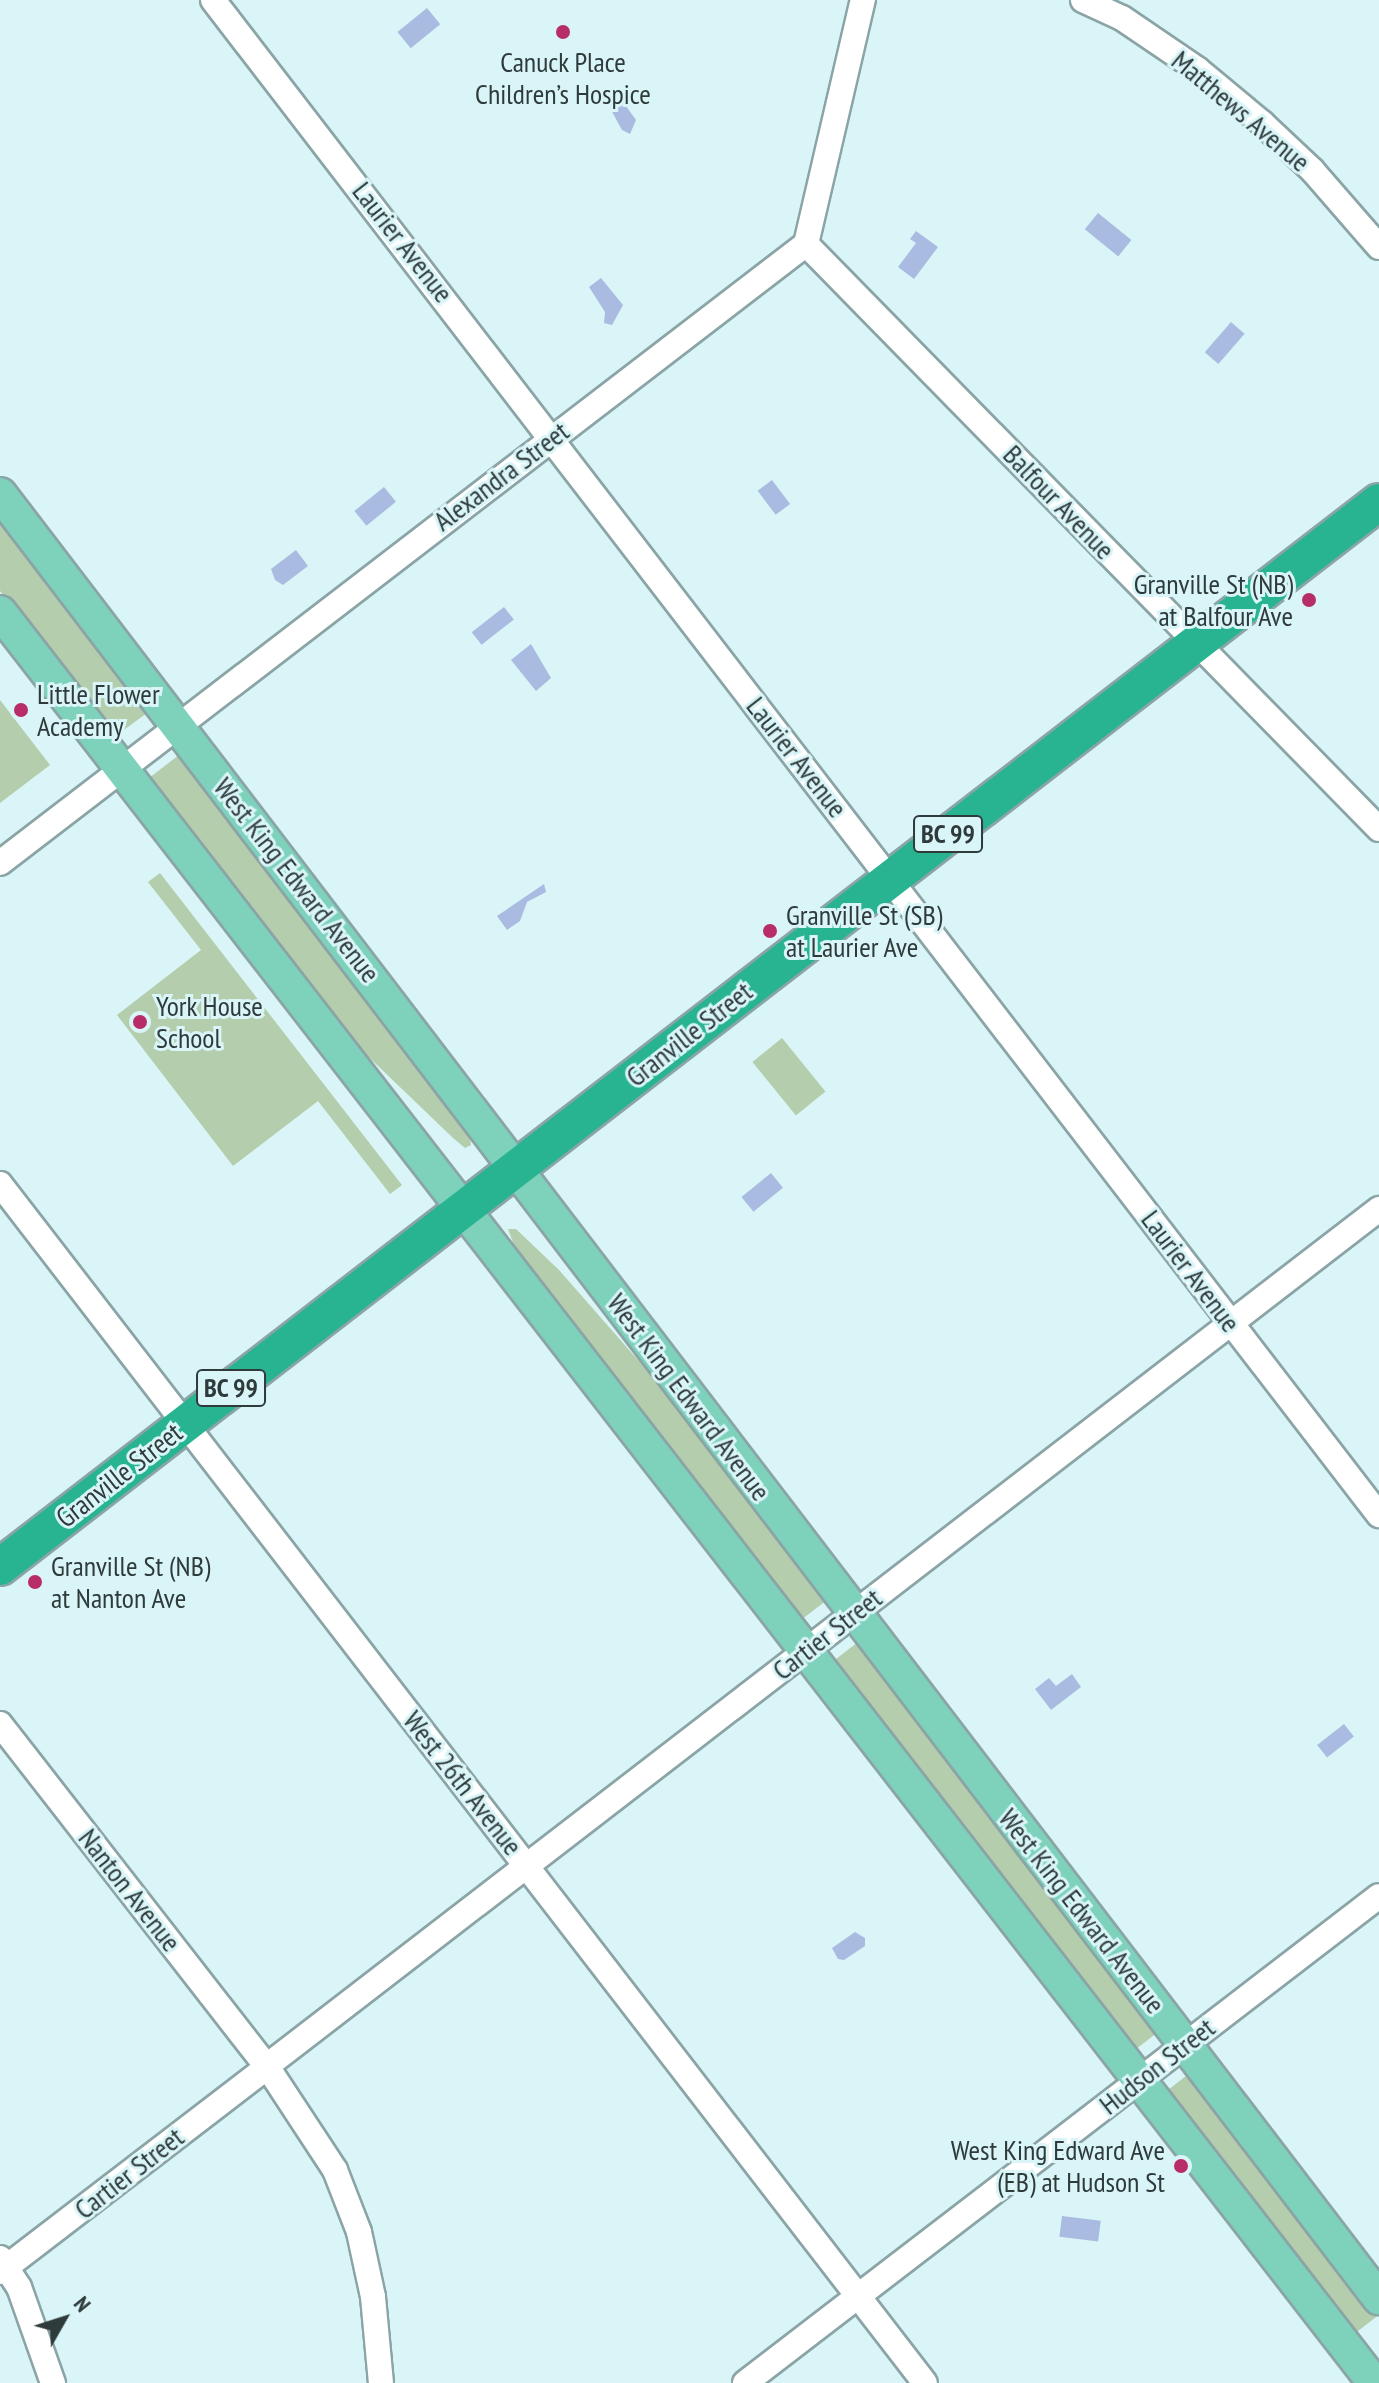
<!DOCTYPE html>
<meta charset="utf-8">
<style>
body{margin:0}
#map{position:relative;width:1379px;height:2383px;overflow:hidden;background:#d9f5f7;font-family:"PT Sans Narrow",sans-serif}
div>[style]{position:absolute}
.green>*{inset:0;background:#b4cdac;transform-origin:0 0}
.water>*{inset:0;background:#aabbe1;transform-origin:0 0}
.roads{filter:drop-shadow(2px 0 #8ba4a6) drop-shadow(-2px 0 #8ba4a6) drop-shadow(0 2px #8ba4a6) drop-shadow(0 -2px #8ba4a6)}
.minor>*{height:24px;margin:-12px;padding:0 12px;transform-origin:12px;border-radius:12px;background:#fff}
.major>*{height:32px;margin:-16px;padding:0 16px;transform-origin:16px;border-radius:16px;background:#7ed2bc}
.highway>*{height:36px;margin:-18px;padding:0 18px;transform-origin:18px;border-radius:18px;background:#28b490}
.dots>*{width:22px;height:22px;translate:-50% -50%;box-sizing:border-box;border:4px solid #d9f5f7;border-radius:50%}
span{translate:-50% -50%;white-space:nowrap;text-align:center;line-height:1.15;-webkit-text-stroke:6px #d9f5f7;paint-order:stroke}
.shield-label span{padding:2px 6px;background:#d9f5f7;border:2px solid;border-radius:6px;-webkit-text-stroke-width:0}
.shield-label{font-size:26px;color:#2f3a3b;font-weight:700}
.poi-label{font-size:28px;color:#2f3a3b}
.right{translate:-100% -50%;text-align:right}
.left{translate:0 -50%;text-align:left}
.street-label{font-size:28px;color:#2f3a3b}
.north{position:absolute;left:24px;top:2279px;width:80px;height:80px;-webkit-text-stroke:6px #d9f5f7;paint-order:stroke;rotate:51deg;font-size:22px;font-weight:700;line-height:32px;text-align:center;color:#2f3a3b}
.north::after{content:'';display:block;margin:auto;width:28px;height:36px;background:#2f3a3b;clip-path:polygon(50% 0,100% 100%,50% 72%,0 100%)}
</style>
<div id="map">
<div class="green">
<div style="clip-path:polygon(0 514px,151px 710px,113px 738px,0 591px)"></div>
<div style="clip-path:polygon(0 700px,50px 765px,0 803px)"></div>
<div style="clip-path:polygon(183px 752px,469px 1129px,471px 1145px,465px 1148px,453px 1138px,351px 1040px,145px 781px)"></div>
<div style="clip-path:polygon(160px 873px,402px 1185px,390px 1194px,318px 1101px,233px 1166px,117px 1015px,201px 950px,148px 882px)"></div>
<div style="left:782px;top:1038px;width:69px;height:38px;rotate:51deg"></div>
<div style="clip-path:polygon(508px 1229px,516px 1229px,559px 1270px,680px 1408px,827px 1600px,801px 1620px,516px 1251px)"></div>
<div style="left:858px;top:1642px;width:492px;height:31px;rotate:52deg"></div>
<div style="left:1191px;top:2072px;width:307px;height:34px;rotate:52deg"></div>
</div>
<div class="water">
<div style="left:427px;top:8px;width:21px;height:38px;rotate:51deg"></div>
<div style="clip-path:polygon(621px 99px,636px 120px,630px 134px,622px 130px,610px 108px,612px 101px)"></div>
<div style="left:1098px;top:213px;width:43px;height:21px;rotate:39deg"></div>
<div style="clip-path:polygon(916px 231px,938px 247px,914px 279px,898px 267px,916px 243px,910px 239px)"></div>
<div style="clip-path:polygon(601px 278px,623px 305px,612px 325px,604px 323px,605px 312px,589px 287px)"></div>
<div style="left:1231px;top:322px;width:18px;height:40px;rotate:41deg"></div>
<div style="left:772px;top:480px;width:30px;height:18px;rotate:53deg"></div>
<div style="left:384px;top:487px;width:19px;height:38px;rotate:51deg"></div>
<div style="clip-path:polygon(296px 550px,308px 566px,283px 585px,275px 580px,271px 569px)"></div>
<div style="left:504px;top:607px;width:16px;height:41px;rotate:52deg"></div>
<div style="clip-path:polygon(531px 644px,551px 678px,536px 691px,511px 660px)"></div>
<div style="clip-path:polygon(544px 884px,546px 892px,527px 902px,520px 921px,507px 930px,497px 916px)"></div>
<div style="left:771px;top:1173px;width:19px;height:38px;rotate:51deg"></div>
<div style="clip-path:polygon(1072px 1674px,1081px 1687px,1051px 1710px,1035px 1689px,1049px 1678px,1056px 1686px)"></div>
<div style="left:1344px;top:1724px;width:16px;height:34px;rotate:52deg"></div>
<div style="clip-path:polygon(855px 1932px,865px 1938px,865px 1946px,844px 1960px,838px 1959px,832px 1948px)"></div>
<div style="left:1062px;top:2216px;width:39px;height:21px;rotate:7deg"></div>
</div>
<div class="roads">
<div class="minor">
<div style="left:213px;top:0;width:1912px;rotate:52.42deg"></div>
<div style="left:1083px;top:0;width:43px;rotate:24.8deg"></div>
<div style="left:1122px;top:18px;width:91px;rotate:34.2deg"></div>
<div style="left:1197px;top:69px;width:85px;rotate:39.7deg"></div>
<div style="left:1262px;top:123px;width:69px;rotate:43.2deg"></div>
<div style="left:1312px;top:170px;width:102px;rotate:49deg"></div>
<div style="left:806px;top:244px;width:819px;rotate:45.59deg"></div>
<div style="left:0;top:863px;width:1016px;rotate:-37.52deg"></div>
<div style="left:806px;top:244px;width:251px;rotate:-76.9deg"></div>
<div style="left:0;top:1184px;width:1514px;rotate:52.35deg"></div>
<div style="left:0;top:1724px;width:422px;rotate:52.1deg"></div>
<div style="left:276px;top:2059px;width:1393px;rotate:-37.62deg"></div>
<div style="left:272px;top:2074px;width:115px;rotate:56.7deg"></div>
<div style="left:335px;top:2170px;width:66px;rotate:68.8deg"></div>
<div style="left:359px;top:2232px;width:66px;rotate:77.8deg"></div>
<div style="left:373px;top:2297px;width:86px;rotate:84.7deg"></div>
<div style="left:0;top:2258px;width:35px;rotate:57deg"></div>
<div style="left:19px;top:2287px;width:102px;rotate:70.5deg"></div>
<div style="left:0;top:2272px;width:327px;rotate:-37.5deg"></div>
<div style="left:745px;top:2383px;width:799px;rotate:-37.53deg"></div>
</div>
<div class="major">
<div style="left:0;top:494px;width:2271px;rotate:52.61deg"></div>
<div style="left:0;top:612px;width:2241px;rotate:52.19deg"></div>
</div>
<div class="highway">
<div style="left:0;top:1567px;width:1742px;rotate:-37.68deg"></div>
</div>
</div>
<div class="dots">
<div style="left:563px;top:32px;background:#b82d67"></div>
<div style="left:1309px;top:600px;background:#b82d67"></div>
<div style="left:21px;top:710px;background:#b82d67"></div>
<div style="left:770px;top:931px;background:#b82d67"></div>
<div style="left:140px;top:1022px;background:#b82d67"></div>
<div style="left:35px;top:1582px;background:#b82d67"></div>
<div style="left:1181px;top:2166px;background:#b82d67"></div>
</div>
<div class="shield-label">
<span style="left:948px;top:834px">BC 99</span>
<span style="left:231px;top:1388px">BC 99</span>
</div>
<div class="poi-label">
<span style="left:563px;top:78px">Canuck Place<br>Children’s Hospice</span>
<span class="right" style="left:1293px;top:600px">Granville St (NB)<br>at Balfour Ave</span>
<span class="left" style="left:37px;top:710px">Little Flower<br>Academy</span>
<span class="left" style="left:786px;top:931px">Granville St (SB)<br>at Laurier Ave</span>
<span class="left" style="left:156px;top:1022px">York House<br>School</span>
<span class="left" style="left:51px;top:1582px">Granville St (NB)<br>at Nanton Ave</span>
<span class="right" style="left:1165px;top:2166px">West King Edward Ave<br>(EB) at Hudson St</span>
</div>
<div class="street-label">
<span style="left:1241px;top:111px;rotate:40deg">Matthews Avenue</span>
<span style="left:403px;top:242px;rotate:52deg">Laurier Avenue</span>
<span style="left:501px;top:476px;rotate:-37deg">Alexandra Street</span>
<span style="left:1059px;top:502px;rotate:46deg">Balfour Avenue</span>
<span style="left:797px;top:757px;rotate:52deg">Laurier Avenue</span>
<span style="left:297px;top:880px;rotate:52deg">West King Edward Avenue</span>
<span style="left:689px;top:1034px;rotate:-38deg">Granville Street</span>
<span style="left:1191px;top:1271px;rotate:53deg">Laurier Avenue</span>
<span style="left:689px;top:1397px;rotate:53deg">West King Edward Avenue</span>
<span style="left:119px;top:1475px;rotate:-38deg">Granville Street</span>
<span style="left:827px;top:1634px;rotate:-38deg">Cartier Street</span>
<span style="left:463px;top:1783px;rotate:52deg">West 26th Avenue</span>
<span style="left:130px;top:1890px;rotate:52deg">Nanton Avenue</span>
<span style="left:1082px;top:1911px;rotate:52deg">West King Edward Avenue</span>
<span style="left:1157px;top:2066px;rotate:-38deg">Hudson Street</span>
<span style="left:129px;top:2173px;rotate:-38deg">Cartier Street</span>
</div>
<div class="north">N</div>
</div>
